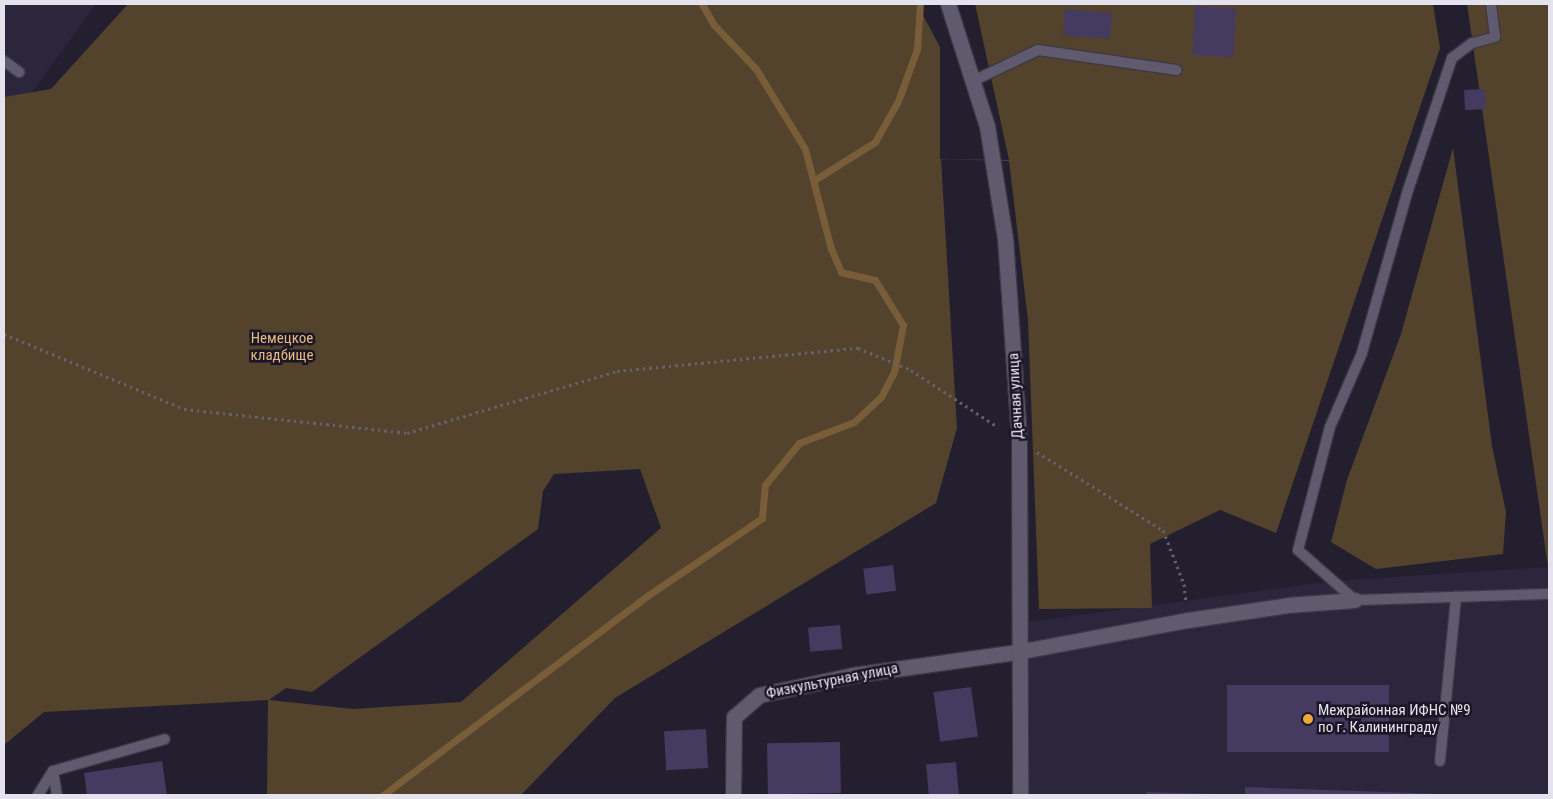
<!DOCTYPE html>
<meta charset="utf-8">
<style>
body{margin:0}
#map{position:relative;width:1553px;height:799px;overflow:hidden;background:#231f2f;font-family:"Roboto Condensed",sans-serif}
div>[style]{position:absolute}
.built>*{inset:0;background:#2c263c}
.green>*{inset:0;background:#53432c}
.stream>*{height:7px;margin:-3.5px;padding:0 3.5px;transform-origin:3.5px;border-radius:3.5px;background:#785d38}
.building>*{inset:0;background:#453b61;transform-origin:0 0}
.path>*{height:3px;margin-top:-1.5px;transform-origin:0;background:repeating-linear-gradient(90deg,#656270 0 2.5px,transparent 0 6.5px)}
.roads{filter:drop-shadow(1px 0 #3c3945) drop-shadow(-1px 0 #3c3945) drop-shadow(0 1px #3c3945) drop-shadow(0 -1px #3c3945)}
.service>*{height:10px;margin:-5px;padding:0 5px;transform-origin:5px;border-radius:5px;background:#5f5a6d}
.minor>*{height:15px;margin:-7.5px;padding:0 7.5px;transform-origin:7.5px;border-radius:7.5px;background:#5f5a6d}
.tertiary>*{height:15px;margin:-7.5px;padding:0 7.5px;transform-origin:7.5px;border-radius:7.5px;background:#5f5a6d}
.dots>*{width:14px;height:14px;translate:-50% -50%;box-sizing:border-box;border:2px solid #1a1625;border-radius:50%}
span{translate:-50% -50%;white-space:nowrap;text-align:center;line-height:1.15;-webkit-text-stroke:5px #1a1625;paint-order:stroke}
.park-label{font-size:15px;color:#e7ba7d}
.street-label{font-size:15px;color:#e4e2ed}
.poi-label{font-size:15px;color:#e4e2ed}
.left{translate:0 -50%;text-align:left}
.frame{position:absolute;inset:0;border:5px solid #e4e2ed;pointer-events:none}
</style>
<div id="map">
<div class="built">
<div style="clip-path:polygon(4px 4px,96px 4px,22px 106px,4px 108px)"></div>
<div style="clip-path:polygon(1548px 567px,1549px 795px,1024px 795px,1020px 623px,1333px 581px)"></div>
</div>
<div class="green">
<div style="clip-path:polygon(evenodd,128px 4px,917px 4px,940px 47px,940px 159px,1009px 160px,975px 4px,1433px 4px,1440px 48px,1276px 533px,1220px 510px,1150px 544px,1152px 608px,1039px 609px,1028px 320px,1009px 161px,941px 159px,957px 428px,936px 503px,615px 698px,521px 795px,267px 795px,268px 700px,44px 712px,4px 745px,4px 97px,51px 89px,128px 4px,640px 469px,661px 528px,461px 702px,353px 709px,269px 700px,286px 688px,312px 692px,538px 529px,543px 491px,554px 474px,640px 469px)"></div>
<div style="clip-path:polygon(1467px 4px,1549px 4px,1549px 567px,1548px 567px)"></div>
<div style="clip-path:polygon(1453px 148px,1492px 446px,1506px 512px,1503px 554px,1376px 569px,1331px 542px,1347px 480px,1401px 334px)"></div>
</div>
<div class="stream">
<div style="left:816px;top:179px;width:70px;rotate:-32.1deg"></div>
<div style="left:875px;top:142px;width:47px;rotate:-60.7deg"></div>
<div style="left:898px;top:101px;width:55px;rotate:-69.9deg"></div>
<div style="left:917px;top:49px;width:45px;rotate:-86.2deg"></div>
<div style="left:383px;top:795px;width:331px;rotate:-37deg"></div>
<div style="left:647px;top:596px;width:139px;rotate:-34.1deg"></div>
<div style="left:762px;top:518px;width:33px;rotate:-85deg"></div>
<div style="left:765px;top:485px;width:54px;rotate:-51deg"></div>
<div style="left:799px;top:443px;width:59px;rotate:-20.9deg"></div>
<div style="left:854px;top:422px;width:37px;rotate:-43deg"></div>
<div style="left:881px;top:397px;width:28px;rotate:-63deg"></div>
<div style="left:894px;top:372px;width:48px;rotate:-79.2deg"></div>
<div style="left:903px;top:325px;width:53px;rotate:-121.9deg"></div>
<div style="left:875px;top:280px;width:35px;rotate:-167deg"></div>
<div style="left:841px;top:272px;width:25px;rotate:-113deg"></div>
<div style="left:831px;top:249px;width:103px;rotate:-104.6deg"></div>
<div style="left:805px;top:149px;width:94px;rotate:-121.5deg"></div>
<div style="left:756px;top:69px;width:61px;rotate:-133.7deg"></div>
<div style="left:714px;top:25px;width:24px;rotate:-120deg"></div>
</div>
<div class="building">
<div style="left:1195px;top:6px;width:41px;height:49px;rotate:3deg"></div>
<div style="left:1065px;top:9px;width:47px;height:26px;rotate:5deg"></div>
<div style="left:1485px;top:89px;width:20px;height:21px;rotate:87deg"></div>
<div style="left:893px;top:565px;width:26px;height:30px;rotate:83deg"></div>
<div style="left:840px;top:625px;width:24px;height:32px;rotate:85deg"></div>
<div style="left:1227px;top:685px;width:162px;height:67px"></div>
<div style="left:971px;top:687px;width:50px;height:38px;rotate:82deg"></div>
<div style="left:706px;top:729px;width:39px;height:42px;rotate:87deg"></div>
<div style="left:840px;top:742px;width:51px;height:73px;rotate:89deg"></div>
<div style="clip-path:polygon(162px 761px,167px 795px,87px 795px,84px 773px)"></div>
<div style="left:956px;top:762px;width:33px;height:30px;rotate:85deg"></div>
<div style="clip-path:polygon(1245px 787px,1442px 794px,1442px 795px,1245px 795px)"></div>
<div style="clip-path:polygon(1146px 792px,1219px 794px,1219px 795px,1146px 795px)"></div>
</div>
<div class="path">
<div style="left:4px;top:334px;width:195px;rotate:22.6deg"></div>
<div style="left:184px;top:409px;width:224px;rotate:6.1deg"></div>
<div style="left:407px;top:433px;width:219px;rotate:-16.4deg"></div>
<div style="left:617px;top:371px;width:242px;rotate:-5.5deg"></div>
<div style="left:858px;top:348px;width:57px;rotate:22.5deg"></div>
<div style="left:911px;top:370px;width:104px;rotate:33.2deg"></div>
<div style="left:1037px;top:452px;width:148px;rotate:31.8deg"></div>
<div style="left:1163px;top:530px;width:58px;rotate:68.7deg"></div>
<div style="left:1184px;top:584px;width:18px;rotate:84deg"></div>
</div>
<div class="roads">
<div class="service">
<div style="left:1491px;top:4px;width:33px;rotate:83deg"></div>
<div style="left:1495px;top:37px;width:24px;rotate:165deg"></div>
<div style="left:1472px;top:43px;width:25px;rotate:143deg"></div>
<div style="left:1452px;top:58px;width:139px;rotate:108.4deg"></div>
<div style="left:1408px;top:190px;width:169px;rotate:105.8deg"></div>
<div style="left:1362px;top:353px;width:81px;rotate:113.4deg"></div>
<div style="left:1330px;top:427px;width:127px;rotate:104.6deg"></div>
<div style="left:1298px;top:550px;width:76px;rotate:41.3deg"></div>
<div style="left:1355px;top:600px;width:194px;rotate:-1.8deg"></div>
<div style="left:4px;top:61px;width:19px;rotate:36deg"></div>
<div style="left:975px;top:80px;width:70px;rotate:-25.5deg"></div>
<div style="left:1038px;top:50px;width:140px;rotate:8.2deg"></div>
<div style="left:1440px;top:761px;width:165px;rotate:-84.4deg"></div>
<div style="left:53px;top:771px;width:24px;rotate:81deg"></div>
<div style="left:38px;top:795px;width:28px;rotate:-58deg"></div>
<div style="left:53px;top:771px;width:116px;rotate:-15.9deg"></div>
</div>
<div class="minor">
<div style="left:733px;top:795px;width:78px;rotate:-89.3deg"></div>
<div style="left:734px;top:717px;width:33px;rotate:-41deg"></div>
<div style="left:759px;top:695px;width:96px;rotate:-12deg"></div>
<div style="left:853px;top:675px;width:166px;rotate:-8deg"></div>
<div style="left:1017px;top:652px;width:174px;rotate:-10.6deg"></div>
<div style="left:1188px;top:620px;width:101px;rotate:-8.5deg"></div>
<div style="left:1288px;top:605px;width:67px;rotate:-4.3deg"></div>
</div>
<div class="tertiary">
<div style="left:948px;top:4px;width:128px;rotate:72.3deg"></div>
<div style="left:987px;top:126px;width:113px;rotate:80.9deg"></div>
<div style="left:1005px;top:238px;width:202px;rotate:86deg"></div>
<div style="left:1019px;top:440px;width:355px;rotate:89.8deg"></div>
</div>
</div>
<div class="dots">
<div style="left:1308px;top:719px;background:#eda83b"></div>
</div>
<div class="park-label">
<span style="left:282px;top:347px">Немецкое<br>кладбище</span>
</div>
<div class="street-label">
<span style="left:1016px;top:396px;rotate:-93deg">Дачная улица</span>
<span style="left:832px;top:681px;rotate:-11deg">Физкультурная улица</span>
</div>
<div class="poi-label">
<span class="left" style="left:1318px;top:719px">Межрайонная ИФНС №9<br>по г. Калининграду</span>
</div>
<div class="frame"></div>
</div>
